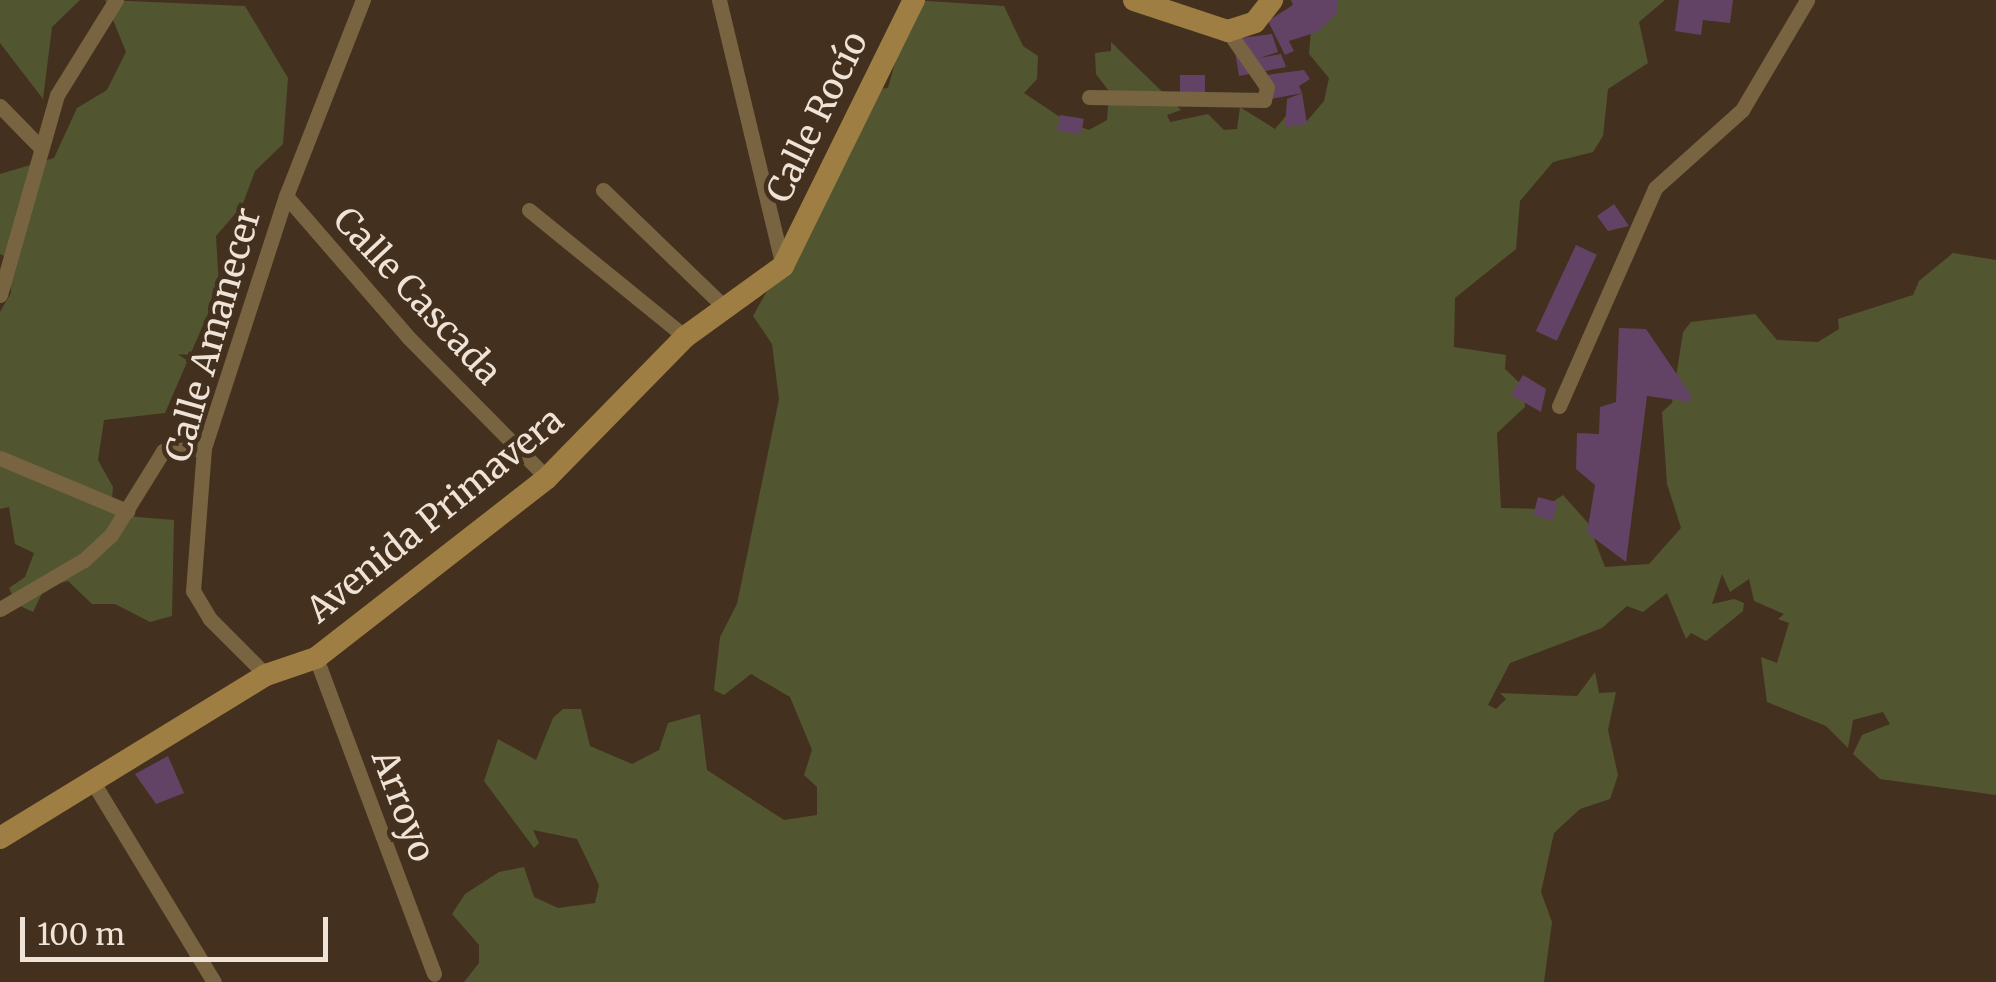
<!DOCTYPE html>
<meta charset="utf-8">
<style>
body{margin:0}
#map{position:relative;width:1996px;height:982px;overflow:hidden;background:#44301e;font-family:Merriweather,serif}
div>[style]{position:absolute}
.green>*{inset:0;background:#515631}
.building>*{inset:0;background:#634365;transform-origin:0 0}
.street>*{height:15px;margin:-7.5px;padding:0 7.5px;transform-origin:7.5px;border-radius:7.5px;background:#786440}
.secondary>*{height:22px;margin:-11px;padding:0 11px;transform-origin:11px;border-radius:11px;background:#9e7e42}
span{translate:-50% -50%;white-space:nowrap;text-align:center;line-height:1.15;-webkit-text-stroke:9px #44301e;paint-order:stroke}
.street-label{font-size:35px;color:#efe3d7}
.scale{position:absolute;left:20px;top:917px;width:308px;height:45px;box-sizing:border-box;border:5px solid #efe3d7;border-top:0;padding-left:12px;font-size:30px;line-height:35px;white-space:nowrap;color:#efe3d7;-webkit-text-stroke:8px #44301e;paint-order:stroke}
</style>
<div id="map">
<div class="green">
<div style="clip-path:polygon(0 0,80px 0,52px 27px,43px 99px,0 43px)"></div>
<div style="clip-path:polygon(105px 0,245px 6px,288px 78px,283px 144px,255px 171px,242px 206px,216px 236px,219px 288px,165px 413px,104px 420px,98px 460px,113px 487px,112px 500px,126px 516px,174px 520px,172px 616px,150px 622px,115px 604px,92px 604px,68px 581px,45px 587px,33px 612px,16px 604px,9px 588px,25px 577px,34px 553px,15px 544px,9px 507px,0 509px,0 312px,11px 293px,10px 259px,0 254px,0 174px,54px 158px,77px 108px,107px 90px,126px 52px)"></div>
<div style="clip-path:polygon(912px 0,1004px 6px,1023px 46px,1038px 56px,1037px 79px,1024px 93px,1069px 123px,1089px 130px,1107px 120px,1109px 91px,1096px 74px,1095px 53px,1111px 51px,1111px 42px,1181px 110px,1167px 115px,1170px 122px,1208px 114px,1224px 130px,1237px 129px,1240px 107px,1275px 129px,1290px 111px,1307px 121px,1324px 101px,1329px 78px,1309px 54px,1311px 28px,1335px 0,1665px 0,1639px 22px,1648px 63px,1608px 89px,1603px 136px,1593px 152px,1553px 162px,1520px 201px,1516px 249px,1455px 298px,1454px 347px,1506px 355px,1505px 369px,1524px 387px,1525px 407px,1497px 433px,1501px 508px,1542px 509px,1563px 495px,1588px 523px,1605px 567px,1649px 564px,1681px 528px,1667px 484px,1662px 412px,1672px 403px,1683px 332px,1691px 322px,1755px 314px,1777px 340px,1818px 342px,1839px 329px,1838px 319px,1913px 295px,1919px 281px,1953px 253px,1996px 260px,1996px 795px,1880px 779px,1853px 754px,1862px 735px,1890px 724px,1883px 712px,1853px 720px,1848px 748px,1826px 726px,1767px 702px,1761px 657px,1777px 663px,1789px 623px,1778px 619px,1784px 614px,1754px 601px,1749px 579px,1730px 592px,1722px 574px,1712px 604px,1734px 599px,1744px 603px,1743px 611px,1706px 641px,1691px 633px,1686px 639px,1667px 593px,1643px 612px,1627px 606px,1602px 628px,1510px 663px,1488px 705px,1496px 709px,1506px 699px,1500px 693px,1577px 696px,1595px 672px,1599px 693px,1616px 692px,1608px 730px,1618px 775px,1610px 799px,1580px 809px,1554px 833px,1541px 892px,1552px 922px,1544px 982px,464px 982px,479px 963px,479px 945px,452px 914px,465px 894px,499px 872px,524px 867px,534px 897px,558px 908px,595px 903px,599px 885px,577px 839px,533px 830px,539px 843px,534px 848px,484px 781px,498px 739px,536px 760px,553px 718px,563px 709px,581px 709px,590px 746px,632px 764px,659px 750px,668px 723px,700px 714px,707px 770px,784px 820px,817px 815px,817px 787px,804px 775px,812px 750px,790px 697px,751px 674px,724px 695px,714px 690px,720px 637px,737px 604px,779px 399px,772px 344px,753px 316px,880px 89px,888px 88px)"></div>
</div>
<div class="building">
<div style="clip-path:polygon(1291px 0,1337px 0,1338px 12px,1317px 32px,1289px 41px,1294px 51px,1285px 55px,1268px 21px,1293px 5px)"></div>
<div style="clip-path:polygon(1679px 0,1733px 0,1730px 23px,1703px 20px,1701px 35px,1675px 31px)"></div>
<div style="clip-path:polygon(1272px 34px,1278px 52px,1259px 58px,1281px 54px,1286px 67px,1239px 76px,1233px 39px)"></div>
<div style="clip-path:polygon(1304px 70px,1310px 79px,1299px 86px,1302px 93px,1271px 99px,1267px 75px)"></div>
<div style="left:1180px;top:75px;width:25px;height:20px"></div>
<div style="clip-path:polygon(1302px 93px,1307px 124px,1285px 127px,1287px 99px)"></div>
<div style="left:1060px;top:115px;width:24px;height:16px;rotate:9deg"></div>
<div style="clip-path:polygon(1614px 204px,1629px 226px,1608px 231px,1597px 216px)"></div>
<div style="left:1576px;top:245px;width:23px;height:95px;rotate:25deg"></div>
<div style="clip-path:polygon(1619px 328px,1646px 329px,1691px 395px,1690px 402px,1647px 396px,1626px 562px,1587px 533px,1595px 485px,1576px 469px,1577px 433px,1599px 434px,1600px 407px,1616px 402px)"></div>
<div style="clip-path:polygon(1523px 375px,1546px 389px,1541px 412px,1511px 395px)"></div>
<div style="left:1538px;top:497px;width:20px;height:19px;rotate:15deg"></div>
<div style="clip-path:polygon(168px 756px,184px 793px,156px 804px,135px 774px)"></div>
</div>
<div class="street">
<div style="left:719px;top:0;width:274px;rotate:76.5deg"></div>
<div style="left:1089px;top:97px;width:175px;rotate:1deg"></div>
<div style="left:1264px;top:100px;width:13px;rotate:-77deg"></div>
<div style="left:1267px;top:87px;width:68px;rotate:-124.9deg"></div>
<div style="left:0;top:106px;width:57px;rotate:45.7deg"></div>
<div style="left:603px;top:190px;width:168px;rotate:44deg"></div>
<div style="left:286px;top:196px;width:186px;rotate:49.1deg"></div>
<div style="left:408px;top:337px;width:198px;rotate:45.4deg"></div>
<div style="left:529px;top:210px;width:201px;rotate:39.1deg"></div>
<div style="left:0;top:295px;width:208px;rotate:-74.1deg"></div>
<div style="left:57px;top:95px;width:112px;rotate:-58.2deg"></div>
<div style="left:1559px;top:406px;width:238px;rotate:-66.2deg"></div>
<div style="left:1655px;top:188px;width:117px;rotate:-41.9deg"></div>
<div style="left:1742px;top:110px;width:128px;rotate:-59.4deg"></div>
<div style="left:0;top:458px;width:138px;rotate:22.7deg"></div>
<div style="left:0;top:609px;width:97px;rotate:-30.3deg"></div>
<div style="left:84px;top:560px;width:37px;rotate:-43deg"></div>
<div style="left:111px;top:535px;width:99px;rotate:-58.2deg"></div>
<div style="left:163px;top:451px;width:41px;rotate:-4.2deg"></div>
<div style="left:316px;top:658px;width:337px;rotate:69.5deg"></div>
<div style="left:266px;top:675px;width:79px;rotate:-135deg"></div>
<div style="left:210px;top:619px;width:33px;rotate:-121deg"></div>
<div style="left:193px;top:591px;width:143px;rotate:-85.6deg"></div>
<div style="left:204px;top:448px;width:265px;rotate:-72deg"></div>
<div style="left:286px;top:196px;width:211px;rotate:-68.6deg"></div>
<div style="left:91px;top:779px;width:237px;rotate:58.8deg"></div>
</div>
<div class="secondary">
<div style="left:1134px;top:0;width:99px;rotate:18.3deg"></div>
<div style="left:1228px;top:31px;width:28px;rotate:-18deg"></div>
<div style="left:1255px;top:22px;width:28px;rotate:-52deg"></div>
<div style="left:0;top:838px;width:312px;rotate:-31.5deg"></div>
<div style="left:266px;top:675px;width:53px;rotate:-18.8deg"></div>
<div style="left:316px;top:658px;width:293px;rotate:-37.9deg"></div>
<div style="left:547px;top:478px;width:197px;rotate:-45.6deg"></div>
<div style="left:685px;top:337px;width:121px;rotate:-35.9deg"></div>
<div style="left:783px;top:266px;width:297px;rotate:-63.8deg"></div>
</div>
<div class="street-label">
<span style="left:817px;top:117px;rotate:-64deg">Calle Rocío</span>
<span style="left:417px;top:296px;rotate:47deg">Calle Cascada</span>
<span style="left:213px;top:335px;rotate:-74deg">Calle Amanecer</span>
<span style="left:435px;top:515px;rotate:-39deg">Avenida Primavera</span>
<span style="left:403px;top:806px;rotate:69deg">Arroyo</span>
</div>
<div class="scale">100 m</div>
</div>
